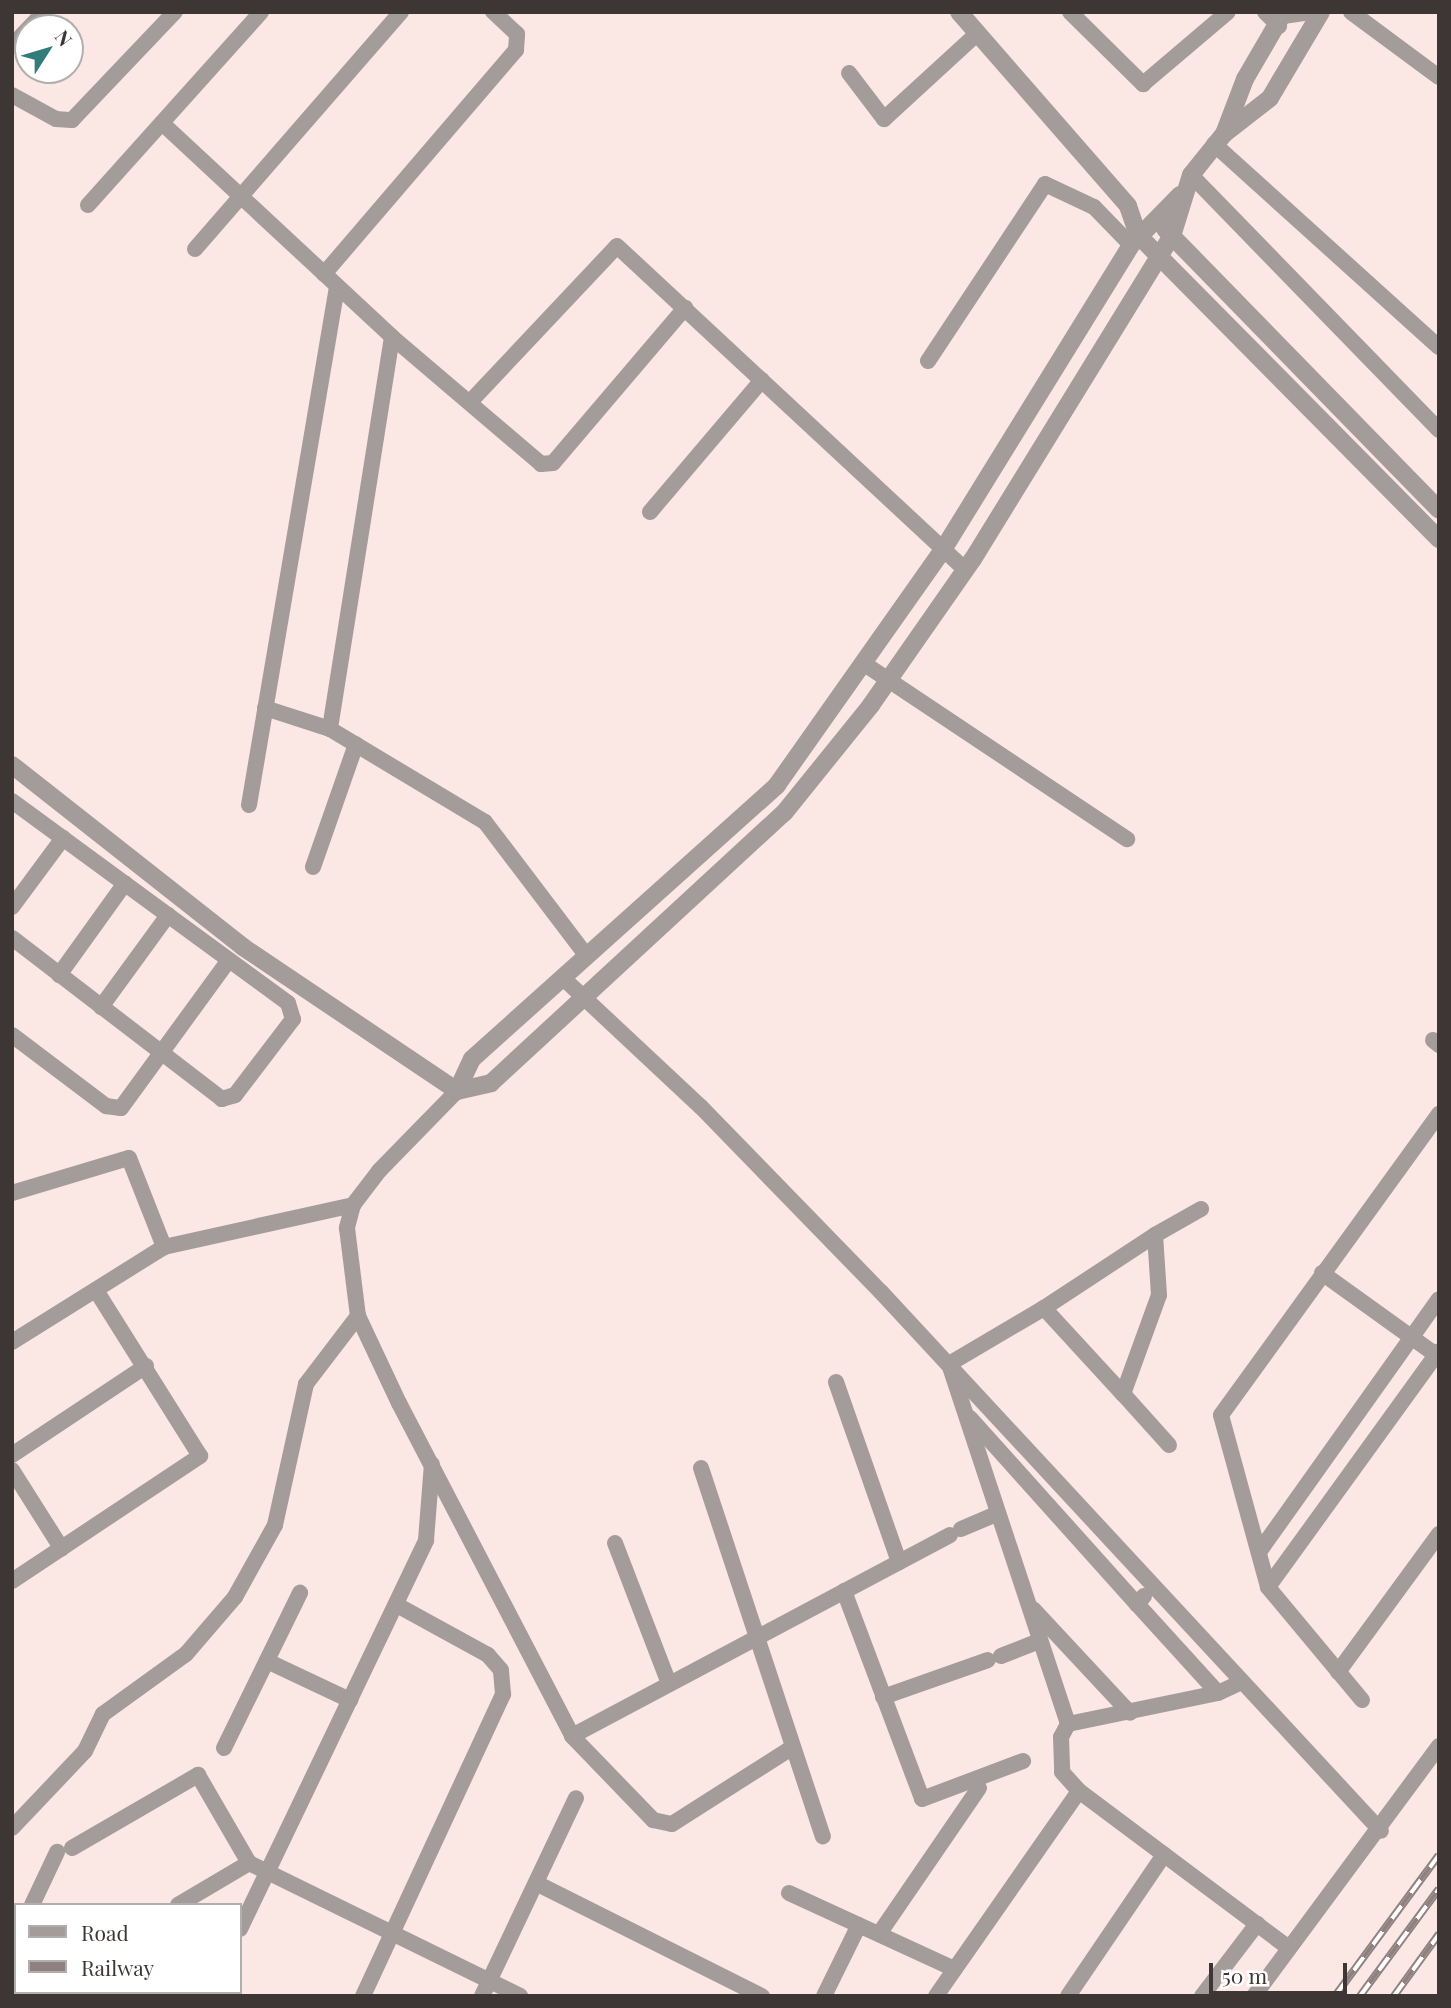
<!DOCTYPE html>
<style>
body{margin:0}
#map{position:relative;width:1451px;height:2008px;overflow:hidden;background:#fbe7e4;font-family:"Playfair Display",serif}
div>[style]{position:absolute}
.minor>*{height:16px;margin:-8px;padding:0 8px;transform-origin:8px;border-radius:8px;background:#a49c9a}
.tertiary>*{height:18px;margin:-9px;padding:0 9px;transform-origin:9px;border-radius:9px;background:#a49c9a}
.rail>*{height:8px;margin-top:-4px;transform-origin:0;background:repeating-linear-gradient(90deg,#fff 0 16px,#8e817f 0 32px);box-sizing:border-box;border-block:2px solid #8e817f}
span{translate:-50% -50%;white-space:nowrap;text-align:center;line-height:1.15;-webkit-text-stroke:5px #fff;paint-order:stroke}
.frame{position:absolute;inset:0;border:14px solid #3d3634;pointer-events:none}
.legend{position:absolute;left:14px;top:1903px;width:228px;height:91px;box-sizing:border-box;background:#fff;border:2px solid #b1afae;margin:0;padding:9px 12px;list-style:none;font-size:21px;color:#3d3634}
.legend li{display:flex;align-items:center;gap:14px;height:35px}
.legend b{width:35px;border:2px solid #b1afae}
.north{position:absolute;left:14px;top:14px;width:70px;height:70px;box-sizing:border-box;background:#fff;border:2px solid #b1afae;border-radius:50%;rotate:53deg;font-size:19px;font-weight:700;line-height:28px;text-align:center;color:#3d3634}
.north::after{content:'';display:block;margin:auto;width:24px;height:32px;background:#337c7c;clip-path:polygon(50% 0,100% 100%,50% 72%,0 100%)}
.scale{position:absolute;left:1209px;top:1963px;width:138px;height:32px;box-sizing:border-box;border:4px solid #3d3634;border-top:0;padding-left:9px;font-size:21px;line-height:24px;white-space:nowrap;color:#3d3634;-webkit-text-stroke:5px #fff;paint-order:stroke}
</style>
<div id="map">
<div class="minor">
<div style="left:1070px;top:12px;width:103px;rotate:44.6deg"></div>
<div style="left:1143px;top:84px;width:111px;rotate:-40.3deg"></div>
<div style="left:1265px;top:12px;width:20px;rotate:45deg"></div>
<div style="left:1351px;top:12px;width:109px;rotate:36.5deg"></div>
<div style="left:1283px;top:16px;width:30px;rotate:-8deg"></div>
<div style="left:29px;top:28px;width:22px;rotate:-47deg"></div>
<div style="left:12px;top:46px;width:23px;rotate:-47deg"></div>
<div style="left:849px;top:73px;width:58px;rotate:52.7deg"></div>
<div style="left:884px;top:119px;width:127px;rotate:-42.5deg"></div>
<div style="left:12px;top:95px;width:50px;rotate:28.6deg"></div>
<div style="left:56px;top:119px;width:16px;rotate:4deg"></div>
<div style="left:72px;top:120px;width:149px;rotate:-46.4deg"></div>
<div style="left:162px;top:123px;width:314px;rotate:42.9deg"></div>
<div style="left:392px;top:337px;width:196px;rotate:40.4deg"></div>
<div style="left:541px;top:464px;width:12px;rotate:-5deg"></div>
<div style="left:553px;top:463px;width:204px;rotate:-49.6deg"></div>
<div style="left:1214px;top:144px;width:303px;rotate:42.1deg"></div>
<div style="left:1191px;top:175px;width:356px;rotate:45.8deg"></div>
<div style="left:88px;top:205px;width:259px;rotate:-48.1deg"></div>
<div style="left:195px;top:249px;width:314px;rotate:-49deg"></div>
<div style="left:324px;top:274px;width:295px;rotate:-49.4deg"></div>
<div style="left:516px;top:50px;width:16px;rotate:-86deg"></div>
<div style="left:517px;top:34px;width:33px;rotate:-137deg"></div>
<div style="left:392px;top:337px;width:397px;rotate:99deg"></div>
<div style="left:330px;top:729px;width:181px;rotate:31deg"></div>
<div style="left:485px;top:822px;width:167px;rotate:52.8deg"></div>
<div style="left:928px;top:361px;width:212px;rotate:-56.5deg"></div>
<div style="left:1045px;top:184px;width:54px;rotate:25.1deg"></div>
<div style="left:1094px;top:207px;width:53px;rotate:45.8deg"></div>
<div style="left:470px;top:402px;width:214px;rotate:-46.7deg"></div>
<div style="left:617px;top:246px;width:476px;rotate:42.9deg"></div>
<div style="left:650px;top:512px;width:173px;rotate:-49.7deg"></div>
<div style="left:866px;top:665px;width:314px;rotate:33.7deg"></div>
<div style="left:265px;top:708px;width:68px;rotate:17.9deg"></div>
<div style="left:12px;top:801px;width:342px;rotate:36.2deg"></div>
<div style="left:288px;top:1003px;width:17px;rotate:73deg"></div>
<div style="left:293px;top:1019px;width:96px;rotate:127.3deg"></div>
<div style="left:235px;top:1095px;width:14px;rotate:163deg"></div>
<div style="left:222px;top:1099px;width:265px;rotate:-142.5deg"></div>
<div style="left:249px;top:805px;width:525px;rotate:-80.36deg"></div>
<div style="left:313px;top:867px;width:130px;rotate:-70.7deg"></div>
<div style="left:12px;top:907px;width:86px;rotate:-53.5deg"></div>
<div style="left:59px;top:975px;width:113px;rotate:-54.3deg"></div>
<div style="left:563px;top:978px;width:189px;rotate:43.1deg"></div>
<div style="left:701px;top:1107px;width:258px;rotate:45.8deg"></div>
<div style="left:881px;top:1292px;width:735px;rotate:47.15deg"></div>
<div style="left:101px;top:1007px;width:114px;rotate:-53.9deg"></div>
<div style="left:12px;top:1035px;width:118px;rotate:37.1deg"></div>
<div style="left:106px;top:1106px;width:15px;rotate:8deg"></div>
<div style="left:121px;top:1108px;width:183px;rotate:-53.9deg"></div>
<div style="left:1433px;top:1040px;width:8px;rotate:40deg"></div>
<div style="left:457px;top:1091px;width:112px;rotate:134.3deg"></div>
<div style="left:379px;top:1171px;width:43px;rotate:127.4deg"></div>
<div style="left:353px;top:1205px;width:24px;rotate:105deg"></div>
<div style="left:347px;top:1228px;width:89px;rotate:82.9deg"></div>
<div style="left:358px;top:1316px;width:96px;rotate:64.8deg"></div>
<div style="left:399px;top:1403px;width:375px;rotate:62.5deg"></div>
<div style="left:572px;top:1736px;width:117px;rotate:46deg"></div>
<div style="left:653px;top:1820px;width:19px;rotate:12deg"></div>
<div style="left:672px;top:1824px;width:143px;rotate:-32.5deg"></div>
<div style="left:12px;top:1193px;width:122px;rotate:-16.7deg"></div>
<div style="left:129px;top:1158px;width:96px;rotate:68.5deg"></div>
<div style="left:1322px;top:1273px;width:144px;rotate:35.7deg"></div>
<div style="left:1044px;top:1308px;width:110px;rotate:149.5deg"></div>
<div style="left:949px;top:1364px;width:379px;rotate:71.7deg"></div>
<div style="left:1068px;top:1724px;width:15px;rotate:118deg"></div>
<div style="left:1061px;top:1737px;width:35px;rotate:88deg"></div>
<div style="left:1062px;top:1772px;width:25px;rotate:48deg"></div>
<div style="left:1079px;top:1791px;width:262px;rotate:36.8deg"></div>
<div style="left:12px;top:1342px;width:179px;rotate:-32deg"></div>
<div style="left:164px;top:1247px;width:194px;rotate:-12.5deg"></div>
<div style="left:836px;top:1382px;width:191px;rotate:70.7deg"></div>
<div style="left:1123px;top:1394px;width:117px;rotate:-132.6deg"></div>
<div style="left:1044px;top:1308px;width:133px;rotate:-33.3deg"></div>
<div style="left:970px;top:1418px;width:250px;rotate:48.1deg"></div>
<div style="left:1169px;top:1445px;width:69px;rotate:-132deg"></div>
<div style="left:1123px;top:1394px;width:105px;rotate:-70deg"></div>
<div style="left:1159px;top:1295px;width:60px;rotate:-93.8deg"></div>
<div style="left:1155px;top:1235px;width:53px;rotate:-29.5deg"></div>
<div style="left:12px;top:1455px;width:161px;rotate:-33.6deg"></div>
<div style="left:701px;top:1468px;width:388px;rotate:71.7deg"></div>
<div style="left:12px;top:1470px;width:93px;rotate:57.7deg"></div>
<div style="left:961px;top:1529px;width:38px;rotate:-23deg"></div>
<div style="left:615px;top:1543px;width:151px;rotate:69deg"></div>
<div style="left:1259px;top:1552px;width:310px;rotate:-54.6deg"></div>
<div style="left:12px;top:1581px;width:226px;rotate:-33.6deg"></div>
<div style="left:200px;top:1456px;width:196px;rotate:-122.1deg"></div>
<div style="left:1268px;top:1587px;width:291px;rotate:-54.1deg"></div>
<div style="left:844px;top:1591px;width:222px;rotate:69.4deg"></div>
<div style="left:922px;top:1799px;width:108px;rotate:-20.6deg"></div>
<div style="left:1144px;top:1596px;width:11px;rotate:131deg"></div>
<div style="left:1137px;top:1604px;width:120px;rotate:47.7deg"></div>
<div style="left:1218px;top:1693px;width:26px;rotate:-25deg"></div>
<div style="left:1033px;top:1609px;width:142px;rotate:47deg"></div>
<div style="left:1001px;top:1656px;width:41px;rotate:-21.5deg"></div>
<div style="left:267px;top:1661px;width:92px;rotate:25.2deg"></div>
<div style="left:1338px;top:1672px;width:171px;rotate:-53.8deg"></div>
<div style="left:883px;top:1697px;width:111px;rotate:-19.4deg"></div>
<div style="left:1362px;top:1700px;width:147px;rotate:-129.8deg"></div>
<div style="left:1268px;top:1587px;width:178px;rotate:-105.3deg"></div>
<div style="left:1221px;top:1415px;width:372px;rotate:-54.1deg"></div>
<div style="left:1068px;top:1724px;width:153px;rotate:-11.7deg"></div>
<div style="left:572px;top:1736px;width:428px;rotate:-28deg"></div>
<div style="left:224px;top:1748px;width:173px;rotate:-63.9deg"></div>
<div style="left:12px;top:1828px;width:106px;rotate:-46.5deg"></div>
<div style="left:85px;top:1751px;width:41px;rotate:-64.1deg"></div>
<div style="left:103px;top:1714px;width:102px;rotate:-35.9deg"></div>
<div style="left:186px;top:1654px;width:75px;rotate:-49.3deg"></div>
<div style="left:235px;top:1597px;width:82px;rotate:-60.9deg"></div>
<div style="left:275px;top:1525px;width:144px;rotate:-77.6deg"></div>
<div style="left:306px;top:1384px;width:86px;rotate:-52.6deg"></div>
<div style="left:72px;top:1848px;width:146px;rotate:-30.1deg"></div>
<div style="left:198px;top:1775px;width:102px;rotate:59.9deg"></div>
<div style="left:249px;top:1863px;width:302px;rotate:26.1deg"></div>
<div style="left:536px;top:1883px;width:253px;rotate:26.6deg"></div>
<div style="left:789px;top:1893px;width:182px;rotate:24.7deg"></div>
<div style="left:32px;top:1905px;width:59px;rotate:-64.7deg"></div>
<div style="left:178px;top:1905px;width:82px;rotate:-30.6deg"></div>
<div style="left:240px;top:1929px;width:431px;rotate:-64.4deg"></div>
<div style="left:426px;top:1540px;width:76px;rotate:-85.5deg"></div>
<div style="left:879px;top:1934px;width:177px;rotate:-55.6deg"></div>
<div style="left:12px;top:1948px;width:9px;rotate:-63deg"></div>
<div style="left:19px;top:1992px;width:8px;rotate:30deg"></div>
<div style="left:103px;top:1996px;width:4px;rotate:-63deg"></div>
<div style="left:207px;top:1996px;width:4px;rotate:-63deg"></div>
<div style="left:363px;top:1996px;width:333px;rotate:-65.1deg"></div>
<div style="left:503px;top:1694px;width:24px;rotate:-95deg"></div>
<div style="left:501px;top:1670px;width:20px;rotate:-131deg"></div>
<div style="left:488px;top:1655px;width:104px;rotate:-151.2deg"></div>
<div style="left:482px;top:1996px;width:219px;rotate:-64.6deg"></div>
<div style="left:824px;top:1996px;width:79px;rotate:-63.8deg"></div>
<div style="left:936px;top:1996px;width:250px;rotate:-55.1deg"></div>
<div style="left:1068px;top:1996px;width:171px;rotate:-55.8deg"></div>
<div style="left:1202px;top:1996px;width:91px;rotate:-52.6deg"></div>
<div style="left:1254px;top:1996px;width:311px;rotate:-53.5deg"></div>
</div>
<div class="tertiary">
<div style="left:959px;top:12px;width:257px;rotate:48.9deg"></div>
<div style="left:1128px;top:206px;width:31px;rotate:71deg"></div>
<div style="left:1138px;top:235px;width:428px;rotate:45.3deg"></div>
<div style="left:1224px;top:134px;width:59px;rotate:-69.1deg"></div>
<div style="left:1245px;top:79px;width:78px;rotate:-59.8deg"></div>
<div style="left:1165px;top:229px;width:392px;rotate:45.7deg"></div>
<div style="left:12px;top:765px;width:294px;rotate:38.2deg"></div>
<div style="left:243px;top:947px;width:258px;rotate:33.9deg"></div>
<div style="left:457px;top:1091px;width:35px;rotate:-13deg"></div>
<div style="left:491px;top:1083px;width:398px;rotate:-42.7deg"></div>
<div style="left:784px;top:813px;width:139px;rotate:-51.1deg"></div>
<div style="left:871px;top:705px;width:178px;rotate:-55.1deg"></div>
<div style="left:973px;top:559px;width:379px;rotate:-58.4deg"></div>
<div style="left:1172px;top:236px;width:64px;rotate:-72.7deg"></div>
<div style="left:1191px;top:175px;width:53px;rotate:-51.2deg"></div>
<div style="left:1224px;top:134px;width:58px;rotate:-38deg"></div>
<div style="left:1270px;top:98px;width:100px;rotate:-59.3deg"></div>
<div style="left:457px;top:1091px;width:35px;rotate:-65deg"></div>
<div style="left:472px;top:1059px;width:410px;rotate:-41.9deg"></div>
<div style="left:777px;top:785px;width:290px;rotate:-54.8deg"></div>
<div style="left:944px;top:548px;width:356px;rotate:-58.3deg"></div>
<div style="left:1131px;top:245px;width:70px;rotate:-45.6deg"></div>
</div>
<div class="rail">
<div style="left:1335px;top:1996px;width:175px;rotate:-53.6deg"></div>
<div style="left:1360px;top:1996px;width:133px;rotate:-53.6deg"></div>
<div style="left:1394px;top:1996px;width:77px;rotate:-54deg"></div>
</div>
<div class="frame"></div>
<ul class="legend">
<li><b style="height:9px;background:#a49c9a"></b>Road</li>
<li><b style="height:9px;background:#8e817f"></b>Railway</li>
</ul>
<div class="north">N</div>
<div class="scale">50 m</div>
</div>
